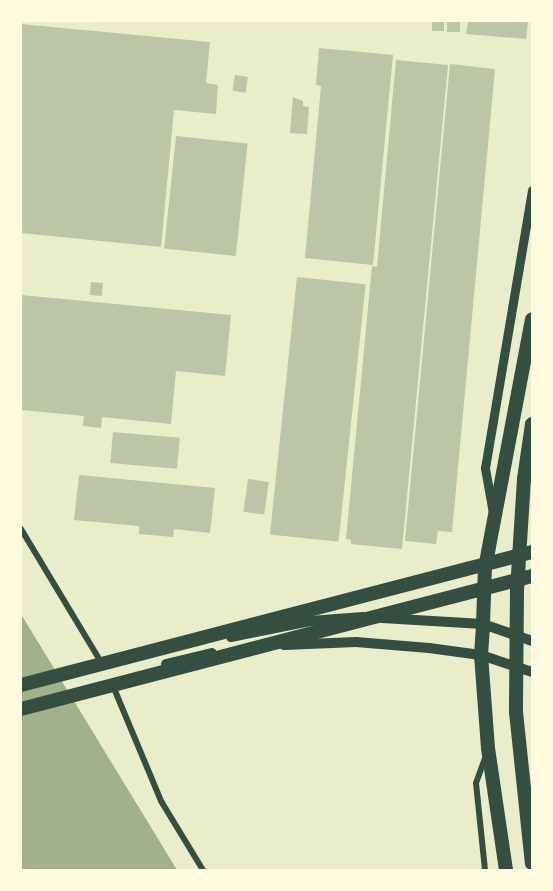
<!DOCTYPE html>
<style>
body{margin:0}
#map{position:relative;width:553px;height:891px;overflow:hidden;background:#e9edc9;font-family:Roboto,sans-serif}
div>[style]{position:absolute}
.water>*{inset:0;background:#a3b18a}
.building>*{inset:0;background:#bcc5a7;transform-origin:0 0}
.minor>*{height:6px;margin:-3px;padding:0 3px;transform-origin:3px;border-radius:3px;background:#344e41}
.tertiary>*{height:9px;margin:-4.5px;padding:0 4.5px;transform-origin:4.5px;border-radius:4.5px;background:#344e41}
.secondary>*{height:10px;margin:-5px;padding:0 5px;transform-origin:5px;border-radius:5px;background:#344e41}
.trunk>*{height:14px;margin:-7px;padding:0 7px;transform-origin:7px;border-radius:7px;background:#344e41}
.motorway>*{height:14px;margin:-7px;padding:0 7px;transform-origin:7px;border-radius:7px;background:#344e41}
span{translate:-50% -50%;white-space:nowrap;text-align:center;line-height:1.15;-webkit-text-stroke:4.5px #fefae0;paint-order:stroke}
.frame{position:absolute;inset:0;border:22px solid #fefae0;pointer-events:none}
</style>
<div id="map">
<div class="water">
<div style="clip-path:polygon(21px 614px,38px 642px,177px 870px,21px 870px)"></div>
</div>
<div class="building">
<div style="left:432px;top:21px;width:12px;height:10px"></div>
<div style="left:447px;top:21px;width:13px;height:11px"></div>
<div style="clip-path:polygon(468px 21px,528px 21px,526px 39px,466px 34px)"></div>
<div style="clip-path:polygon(21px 24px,210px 42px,206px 83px,218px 85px,216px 114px,174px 110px,161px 247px,21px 233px)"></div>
<div style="clip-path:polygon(319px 48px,393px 55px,373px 265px,305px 258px,321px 86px,316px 85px)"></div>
<div style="clip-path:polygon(396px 60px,448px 65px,402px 549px,351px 544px,351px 540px,346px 539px,372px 266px,377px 267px)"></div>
<div style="clip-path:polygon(450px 64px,495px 69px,452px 532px,438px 531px,436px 544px,405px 541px)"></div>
<div style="left:235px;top:75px;width:13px;height:16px;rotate:9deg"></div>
<div style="clip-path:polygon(293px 97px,303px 101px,303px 106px,309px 107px,307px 134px,290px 133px)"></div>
<div style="left:176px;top:136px;width:72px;height:113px;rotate:6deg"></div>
<div style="left:297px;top:277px;width:69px;height:259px;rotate:6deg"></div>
<div style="left:91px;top:282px;width:12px;height:13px;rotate:5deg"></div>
<div style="clip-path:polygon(21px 295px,231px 315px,225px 376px,176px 371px,171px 424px,102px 417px,101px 428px,83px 426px,84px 416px,21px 410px)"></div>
<div style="left:113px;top:432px;width:67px;height:31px;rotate:5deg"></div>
<div style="clip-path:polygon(79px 475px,215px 488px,210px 533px,174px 529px,173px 537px,139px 534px,139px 526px,74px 520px)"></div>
<div style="left:248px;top:479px;width:21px;height:33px;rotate:8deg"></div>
</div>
<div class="minor">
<div style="left:21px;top:529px;width:157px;rotate:59deg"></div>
<div style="left:113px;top:686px;width:125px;rotate:67.3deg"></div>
<div style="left:161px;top:801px;width:81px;rotate:58.7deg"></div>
<div style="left:485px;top:870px;width:87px;rotate:-95.9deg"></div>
<div style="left:476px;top:783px;width:29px;rotate:-70deg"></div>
</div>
<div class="tertiary">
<div style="left:493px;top:513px;width:46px;rotate:-100.1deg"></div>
<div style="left:485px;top:468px;width:282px;rotate:-80.4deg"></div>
</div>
<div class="secondary">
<div style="left:382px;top:618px;width:101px;rotate:3.4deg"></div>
<div style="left:483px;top:624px;width:52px;rotate:19.1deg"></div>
<div style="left:231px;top:637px;width:81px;rotate:-11.4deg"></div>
<div style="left:310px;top:621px;width:53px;rotate:-4.3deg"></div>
<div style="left:284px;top:645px;width:72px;rotate:-2.4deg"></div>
<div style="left:356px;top:642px;width:73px;rotate:4.7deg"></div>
<div style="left:429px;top:648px;width:52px;rotate:7.7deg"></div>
<div style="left:481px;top:655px;width:54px;rotate:18.4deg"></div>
<div style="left:166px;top:664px;width:47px;rotate:-13.4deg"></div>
</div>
<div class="trunk">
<div style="left:532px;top:424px;width:56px;rotate:98.3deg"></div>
<div style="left:524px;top:479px;width:112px;rotate:93.6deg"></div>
<div style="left:517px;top:591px;width:121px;rotate:90.5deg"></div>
<div style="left:516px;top:712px;width:152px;rotate:84deg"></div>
<div style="left:506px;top:870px;width:123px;rotate:-98.4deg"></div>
<div style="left:488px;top:748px;width:93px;rotate:-94.3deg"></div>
<div style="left:481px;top:655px;width:31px;rotate:-86deg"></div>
<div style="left:483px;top:624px;width:56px;rotate:-88deg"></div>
<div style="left:485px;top:568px;width:253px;rotate:-79.3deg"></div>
</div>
<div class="motorway">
<div style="left:21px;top:685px;width:528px;rotate:-14.59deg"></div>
<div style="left:21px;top:709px;width:528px;rotate:-14.59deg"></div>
</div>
<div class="frame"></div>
</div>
